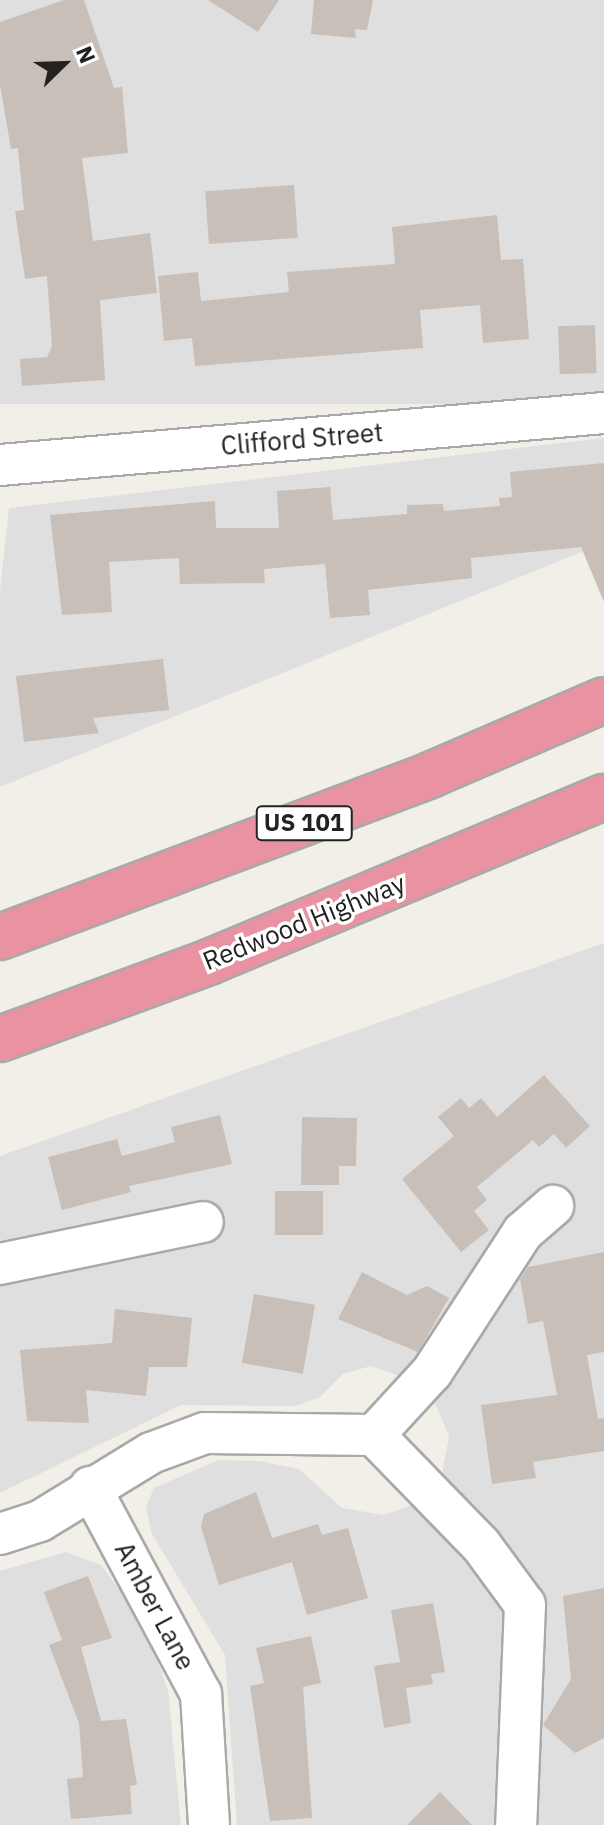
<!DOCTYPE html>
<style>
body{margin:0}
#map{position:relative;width:604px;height:1825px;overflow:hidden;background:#f2efe9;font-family:"IBM Plex Sans",sans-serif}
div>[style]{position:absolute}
.residential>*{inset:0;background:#e0dfdf;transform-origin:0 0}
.building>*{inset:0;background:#c7bfb8;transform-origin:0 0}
.roads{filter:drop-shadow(2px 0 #a9a9a9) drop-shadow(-2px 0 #a9a9a9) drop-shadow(0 2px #a9a9a9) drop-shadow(0 -2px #a9a9a9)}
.minor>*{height:40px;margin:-20px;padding:0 20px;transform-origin:20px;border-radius:20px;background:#fff}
.highway>*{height:44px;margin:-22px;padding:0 22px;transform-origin:22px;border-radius:22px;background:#e892a2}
span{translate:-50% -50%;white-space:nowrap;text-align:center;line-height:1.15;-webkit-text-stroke:7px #fff;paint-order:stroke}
.shield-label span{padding:2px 6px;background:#fff;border:2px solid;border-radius:6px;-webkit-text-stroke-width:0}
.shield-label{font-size:24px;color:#222;font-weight:700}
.street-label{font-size:26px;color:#222}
.north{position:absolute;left:24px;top:24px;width:80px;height:80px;-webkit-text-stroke:6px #fff;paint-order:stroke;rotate:67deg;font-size:22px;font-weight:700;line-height:32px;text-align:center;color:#222}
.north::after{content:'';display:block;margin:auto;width:28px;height:36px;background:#222;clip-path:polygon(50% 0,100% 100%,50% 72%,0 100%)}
</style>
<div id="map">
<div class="residential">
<div style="left:0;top:0;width:604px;height:404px"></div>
<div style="clip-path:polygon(604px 438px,604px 543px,0 787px,0 591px,9px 508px)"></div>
<div style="clip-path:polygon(604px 943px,604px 1825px,237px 1825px,225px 1655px,152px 1534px,146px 1507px,154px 1488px,218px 1460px,259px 1461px,299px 1469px,342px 1508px,384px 1515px,418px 1503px,441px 1480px,449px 1436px,433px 1399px,408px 1379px,371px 1366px,343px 1374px,320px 1397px,296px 1406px,181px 1405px,0 1493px,0 1156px)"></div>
<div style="clip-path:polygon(66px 1552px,101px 1565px,146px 1626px,168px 1691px,181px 1825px,0 1825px,0 1571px)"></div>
</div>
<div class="building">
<div style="clip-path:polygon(64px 0,84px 0,114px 88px,122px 87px,128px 153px,82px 158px,93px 241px,150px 233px,157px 293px,100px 300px,105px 380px,22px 386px,20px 359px,47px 357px,52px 346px,47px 276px,25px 279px,15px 211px,24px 210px,18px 148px,11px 149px,0 85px,0 22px)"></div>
<div style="clip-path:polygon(208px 0,279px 0,258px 32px)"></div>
<div style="clip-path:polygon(314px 0,373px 0,367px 30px,355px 29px,356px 38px,311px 34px)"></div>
<div style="left:294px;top:185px;width:53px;height:89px;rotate:86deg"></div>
<div style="clip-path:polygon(497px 215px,501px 260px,523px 259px,529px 339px,483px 343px,480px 305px,420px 310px,423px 348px,195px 366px,192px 338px,164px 341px,158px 276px,198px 272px,201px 301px,289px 292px,287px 272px,395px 264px,392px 227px)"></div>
<div style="left:595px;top:325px;width:48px;height:37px;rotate:88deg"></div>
<div style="clip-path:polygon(604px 463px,604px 602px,581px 547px,471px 558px,472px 578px,368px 590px,370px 615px,330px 618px,325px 564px,264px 569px,265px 583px,180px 584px,179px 558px,109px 562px,112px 612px,62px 615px,50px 515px,215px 501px,216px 528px,279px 528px,277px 491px,330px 487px,333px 520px,407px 514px,407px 505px,443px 504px,444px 511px,500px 506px,499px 498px,512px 497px,510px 472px)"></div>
<div style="clip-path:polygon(163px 659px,169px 710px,93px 718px,99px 733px,24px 742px,16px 676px)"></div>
<div style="clip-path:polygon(544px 1075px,590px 1126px,566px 1148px,554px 1134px,539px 1147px,533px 1140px,477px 1187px,487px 1200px,474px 1211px,489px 1230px,461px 1252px,402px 1179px,454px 1136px,438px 1117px,461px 1098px,469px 1108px,481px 1098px,497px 1117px)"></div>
<div style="clip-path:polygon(220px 1115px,232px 1164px,129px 1186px,131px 1192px,62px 1210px,48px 1157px,117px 1139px,122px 1156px,175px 1142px,171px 1127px)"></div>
<div style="clip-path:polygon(302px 1117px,357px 1118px,356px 1166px,339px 1166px,339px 1185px,301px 1185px)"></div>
<div style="left:275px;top:1191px;width:48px;height:44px"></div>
<div style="clip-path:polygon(604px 1252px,604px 1352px,587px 1355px,598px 1419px,604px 1418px,604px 1451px,533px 1462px,536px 1478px,492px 1484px,481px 1405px,557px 1395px,543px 1321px,528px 1324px,520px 1279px,528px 1267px)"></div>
<div style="clip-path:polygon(362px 1272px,407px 1295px,427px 1286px,449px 1298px,418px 1352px,338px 1319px)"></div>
<div style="left:254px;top:1294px;width:62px;height:70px;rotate:10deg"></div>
<div style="clip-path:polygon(115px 1309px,192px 1318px,187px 1367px,149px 1367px,146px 1396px,86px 1390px,89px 1423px,27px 1421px,20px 1350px,112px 1343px)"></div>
<div style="clip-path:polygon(256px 1492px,272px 1538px,318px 1524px,322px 1535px,348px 1528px,368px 1598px,307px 1615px,292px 1562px,219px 1585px,201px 1527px,204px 1514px)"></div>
<div style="clip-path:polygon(88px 1576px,112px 1638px,81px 1647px,101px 1721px,126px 1719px,137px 1785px,130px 1786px,132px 1814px,71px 1819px,67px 1779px,83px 1777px,79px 1723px,49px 1645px,62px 1640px,44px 1592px)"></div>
<div style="clip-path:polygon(604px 1588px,604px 1738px,575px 1753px,543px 1725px,571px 1679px,563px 1596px)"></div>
<div style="clip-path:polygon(433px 1603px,445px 1672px,431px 1674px,433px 1684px,406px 1688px,411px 1723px,384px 1728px,374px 1666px,400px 1662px,391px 1610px)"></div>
<div style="clip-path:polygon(311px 1636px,321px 1683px,303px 1687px,312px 1818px,270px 1821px,250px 1686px,264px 1683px,256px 1648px)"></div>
<div style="clip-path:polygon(440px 1792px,472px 1825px,407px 1825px)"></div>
</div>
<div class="roads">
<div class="minor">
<div style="left:0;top:465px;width:606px;rotate:-4.92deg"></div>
<div style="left:0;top:1264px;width:207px;rotate:-11.7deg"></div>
<div style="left:374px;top:1435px;width:153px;rotate:45.8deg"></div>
<div style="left:481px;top:1545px;width:74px;rotate:53.7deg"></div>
<div style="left:525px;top:1605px;width:220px;rotate:92.3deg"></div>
<div style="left:374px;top:1435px;width:86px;rotate:-47.4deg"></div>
<div style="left:432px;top:1372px;width:167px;rotate:-57deg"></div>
<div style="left:523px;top:1232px;width:40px;rotate:-41deg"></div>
<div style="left:90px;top:1487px;width:235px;rotate:61.8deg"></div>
<div style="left:201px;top:1694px;width:131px;rotate:86.5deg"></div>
<div style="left:0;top:1534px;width:42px;rotate:-18deg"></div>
<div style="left:40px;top:1521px;width:130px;rotate:-31.5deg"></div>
<div style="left:151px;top:1453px;width:58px;rotate:-20.3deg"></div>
<div style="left:205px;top:1433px;width:169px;rotate:0.7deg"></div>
</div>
<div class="highway">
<div style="left:0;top:937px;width:460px;rotate:-20.6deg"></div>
<div style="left:430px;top:775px;width:189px;rotate:-23.3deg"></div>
<div style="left:0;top:1039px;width:223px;rotate:-20.2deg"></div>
<div style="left:209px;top:962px;width:428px;rotate:-22.7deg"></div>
</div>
</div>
<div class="shield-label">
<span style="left:304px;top:823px">US 101</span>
</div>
<div class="street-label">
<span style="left:302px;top:439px;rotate:-5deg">Clifford Street</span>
<span style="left:304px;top:922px;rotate:-22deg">Redwood Highway</span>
<span style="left:155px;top:1606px;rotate:62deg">Amber Lane</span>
</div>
<div class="north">N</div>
</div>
